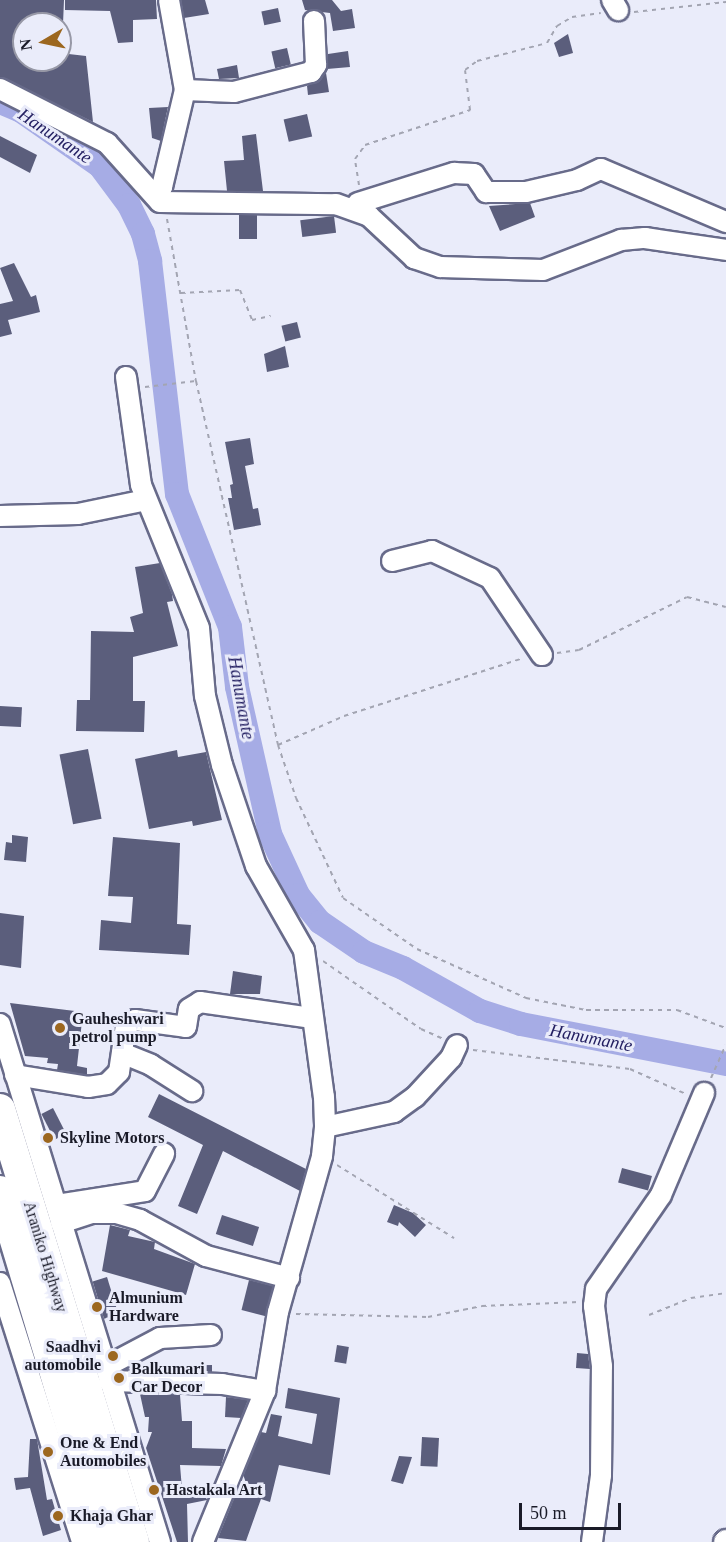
<!DOCTYPE html>
<style>
body{margin:0}
#map{position:relative;width:726px;height:1542px;overflow:hidden;background:#eaecfa;font-family:Georgia,serif}
div>[style]{position:absolute}
.river>*{height:24px;margin:-12px;padding:0 12px;transform-origin:12px;border-radius:12px;background:#a6ace5}
.building>*{inset:0;background:#5b5e7c;transform-origin:0 0}
.path>*{height:2px;margin-top:-1px;transform-origin:0;background:repeating-linear-gradient(90deg,#a3a5b2 0 4.5px,transparent 0 9px)}
.roads{filter:drop-shadow(2px 0 #686b8a) drop-shadow(-2px 0 #686b8a) drop-shadow(0 2px #686b8a) drop-shadow(0 -2px #686b8a)}
.minor>*{height:20px;margin:-10px;padding:0 10px;transform-origin:10px;border-radius:10px;background:#fff}
.highway>*{height:30px;margin:-15px;padding:0 15px;transform-origin:15px;border-radius:15px;background:#fff}
.dots>*{width:16px;height:16px;translate:-50% -50%;box-sizing:border-box;border:3px solid #eaecfa;border-radius:50%}
span{translate:-50% -50%;white-space:nowrap;text-align:center;line-height:1.15;-webkit-text-stroke:6px #eaecfa;paint-order:stroke}
.poi-label{font-size:16px;color:#1a1b28;font-weight:700}
.left{translate:0 -50%;text-align:left}
.right{translate:-100% -50%;text-align:right}
.street-label{font-size:16px;color:#1a1b28}
.water-label{font-size:18px;color:#242062;font-style:italic}
.north{position:absolute;left:12px;top:12px;width:60px;height:60px;box-sizing:border-box;background:#eaecfa;border:2px solid #9798a6;border-radius:50%;rotate:261deg;font-size:16px;font-weight:700;line-height:24px;text-align:center;color:#1a1b28}
.north::after{content:'';display:block;margin:auto;width:21px;height:27px;background:#9c671f;clip-path:polygon(50% 0,100% 100%,50% 72%,0 100%)}
.scale{position:absolute;left:519px;top:1503px;width:102px;height:27px;box-sizing:border-box;border:3px solid #1a1b28;border-top:0;padding-left:8px;font-size:18px;line-height:21px;white-space:nowrap;color:#1a1b28;-webkit-text-stroke:4px #eaecfa;paint-order:stroke}
</style>
<div id="map">
<div class="river">
<div style="left:0;top:102px;width:23px;rotate:23deg"></div>
<div style="left:21px;top:111px;width:96px;rotate:34.8deg"></div>
<div style="left:100px;top:166px;width:49px;rotate:53.4deg"></div>
<div style="left:129px;top:205px;width:32px;rotate:64deg"></div>
<div style="left:143px;top:234px;width:28px;rotate:75deg"></div>
<div style="left:150px;top:261px;width:235px;rotate:83.4deg"></div>
<div style="left:177px;top:494px;width:143px;rotate:68.3deg"></div>
<div style="left:230px;top:627px;width:60px;rotate:83.3deg"></div>
<div style="left:237px;top:687px;width:151px;rotate:77.3deg"></div>
<div style="left:270px;top:834px;width:67px;rotate:65.3deg"></div>
<div style="left:298px;top:895px;width:35px;rotate:51deg"></div>
<div style="left:320px;top:922px;width:53px;rotate:34.3deg"></div>
<div style="left:364px;top:952px;width:42px;rotate:22.3deg"></div>
<div style="left:403px;top:968px;width:88px;rotate:29.2deg"></div>
<div style="left:480px;top:1011px;width:43px;rotate:17.6deg"></div>
<div style="left:521px;top:1024px;width:209px;rotate:11deg"></div>
</div>
<div class="building">
<div style="clip-path:polygon(0 0,64px 0,63px 24px,24px 24px,24px 60px,60px 60px,60px 53px,86px 56px,93px 122px,0 77px)"></div>
<div style="clip-path:polygon(65px 0,156px 0,157px 19px,133px 20px,133px 42px,118px 43px,110px 11px,65px 10px)"></div>
<div style="clip-path:polygon(181px 0,205px 0,209px 14px,184px 18px)"></div>
<div style="clip-path:polygon(302px 0,332px 0,341px 11px,352px 9px,355px 28px,333px 31px,330px 13px,305px 10px)"></div>
<div style="left:278px;top:8px;width:14px;height:17px;rotate:78deg"></div>
<div style="clip-path:polygon(568px 34px,573px 53px,559px 57px,554px 43px)"></div>
<div style="left:287px;top:48px;width:17px;height:16px;rotate:77deg"></div>
<div style="clip-path:polygon(348px 51px,350px 67px,327px 69px,328px 54px)"></div>
<div style="clip-path:polygon(237px 65px,239px 78px,219px 79px,217px 69px)"></div>
<div style="clip-path:polygon(326px 73px,329px 92px,308px 95px,307px 86px)"></div>
<div style="clip-path:polygon(168px 107px,165px 121px,161px 141px,152px 138px,149px 108px)"></div>
<div style="left:307px;top:114px;width:23px;height:24px;rotate:77deg"></div>
<div style="clip-path:polygon(256px 134px,263px 191px,227px 191px,224px 161px,244px 160px,242px 136px)"></div>
<div style="clip-path:polygon(0 136px,37px 155px,30px 173px,0 157px)"></div>
<div style="clip-path:polygon(530px 203px,535px 217px,500px 231px,489px 206px)"></div>
<div style="left:239px;top:215px;width:18px;height:24px"></div>
<div style="left:334px;top:216px;width:17px;height:34px;rotate:83deg"></div>
<div style="clip-path:polygon(14px 263px,31px 297px,36px 295px,40px 312px,8px 320px,12px 334px,0 337px,0 304px,13px 301px,0 268px)"></div>
<div style="left:297px;top:322px;width:16px;height:16px;rotate:76deg"></div>
<div style="clip-path:polygon(285px 346px,289px 367px,267px 372px,264px 354px)"></div>
<div style="clip-path:polygon(250px 438px,254px 464px,245px 466px,253px 509px,258px 508px,261px 525px,234px 530px,228px 498px,232px 498px,230px 485px,233px 484px,225px 442px)"></div>
<div style="clip-path:polygon(160px 563px,172px 594px,173px 601px,167px 602px,178px 646px,133px 657px,133px 701px,145px 701px,144px 732px,76px 731px,77px 700px,90px 700px,91px 631px,134px 632px,130px 617px,143px 613px,135px 567px)"></div>
<div style="left:0;top:706px;width:22px;height:20px;rotate:3deg"></div>
<div style="left:88px;top:749px;width:71px;height:29px;rotate:79deg"></div>
<div style="clip-path:polygon(177px 750px,178px 757px,206px 752px,222px 820px,193px 826px,192px 821px,149px 829px,135px 759px)"></div>
<div style="clip-path:polygon(12px 835px,28px 837px,26px 862px,4px 860px,6px 842px,12px 843px)"></div>
<div style="clip-path:polygon(113px 837px,180px 843px,177px 924px,191px 925px,189px 955px,99px 950px,101px 920px,131px 923px,133px 897px,108px 896px)"></div>
<div style="clip-path:polygon(0 913px,24px 916px,21px 968px,0 965px)"></div>
<div style="clip-path:polygon(233px 971px,262px 976px,260px 994px,230px 994px)"></div>
<div style="clip-path:polygon(10px 1003px,83px 1012px,77px 1066px,87px 1068px,87px 1075px,57px 1070px,58px 1064px,47px 1063px,48px 1058px,25px 1056px)"></div>
<div style="clip-path:polygon(159px 1094px,306px 1169px,300px 1191px,223px 1151px,197px 1214px,178px 1206px,203px 1145px,148px 1117px)"></div>
<div style="left:53px;top:1108px;width:29px;height:13px;rotate:63deg"></div>
<div style="left:622px;top:1168px;width:31px;height:15px;rotate:15deg"></div>
<div style="clip-path:polygon(394px 1205px,413px 1213px,426px 1225px,415px 1237px,399px 1222px,398px 1226px,387px 1222px)"></div>
<div style="left:222px;top:1215px;width:39px;height:20px;rotate:18deg"></div>
<div style="clip-path:polygon(110px 1225px,130px 1230px,128px 1236px,155px 1242px,154px 1249px,195px 1264px,186px 1295px,102px 1271px)"></div>
<div style="left:107px;top:1277px;width:39px;height:15px;rotate:73deg"></div>
<div style="left:249px;top:1280px;width:25px;height:31px;rotate:14deg"></div>
<div style="left:337px;top:1345px;width:12px;height:17px;rotate:9deg"></div>
<div style="clip-path:polygon(577px 1353px,588px 1354px,590px 1369px,576px 1368px)"></div>
<div style="clip-path:polygon(212px 1365px,212px 1372px,150px 1370px,150px 1366px)"></div>
<div style="clip-path:polygon(288px 1388px,340px 1398px,330px 1475px,279px 1465px,270px 1502px,261px 1499px,246px 1541px,218px 1538px,261px 1432px,266px 1433px,271px 1414px,282px 1416px,278px 1436px,312px 1444px,317px 1414px,285px 1408px)"></div>
<div style="clip-path:polygon(140px 1394px,180px 1395px,182px 1421px,192px 1421px,192px 1448px,226px 1449px,221px 1466px,180px 1465px,182px 1489px,212px 1489px,207px 1500px,187px 1504px,188px 1542px,177px 1542px,146px 1448px,152px 1432px,148px 1432px,149px 1417px,145px 1417px)"></div>
<div style="clip-path:polygon(226px 1397px,248px 1400px,241px 1418px,225px 1417px)"></div>
<div style="left:422px;top:1437px;width:17px;height:29px;rotate:3deg"></div>
<div style="clip-path:polygon(30px 1439px,37px 1439px,47px 1500px,52px 1499px,61px 1530px,43px 1536px,30px 1488px,16px 1490px,14px 1478px,28px 1477px)"></div>
<div style="clip-path:polygon(399px 1456px,412px 1457px,403px 1484px,391px 1481px)"></div>
</div>
<div class="path">
<div style="left:634px;top:12px;width:93px;rotate:-6.2deg"></div>
<div style="left:359px;top:185px;width:26px;rotate:-99deg"></div>
<div style="left:355px;top:159px;width:17px;rotate:-54deg"></div>
<div style="left:365px;top:145px;width:111px;rotate:-18.4deg"></div>
<div style="left:470px;top:110px;width:40px;rotate:-97.1deg"></div>
<div style="left:465px;top:70px;width:15px;rotate:-37deg"></div>
<div style="left:477px;top:61px;width:72px;rotate:-14.4deg"></div>
<div style="left:547px;top:43px;width:20px;rotate:-60deg"></div>
<div style="left:557px;top:26px;width:17px;rotate:-31deg"></div>
<div style="left:572px;top:17px;width:29px;rotate:-8deg"></div>
<div style="left:167px;top:219px;width:165px;rotate:79.9deg"></div>
<div style="left:196px;top:381px;width:373px;rotate:77.3deg"></div>
<div style="left:278px;top:745px;width:56px;rotate:71.2deg"></div>
<div style="left:296px;top:798px;width:110px;rotate:64.8deg"></div>
<div style="left:343px;top:898px;width:90px;rotate:34.6deg"></div>
<div style="left:417px;top:949px;width:120px;rotate:24.2deg"></div>
<div style="left:526px;top:998px;width:61px;rotate:11.3deg"></div>
<div style="left:586px;top:1010px;width:91px"></div>
<div style="left:677px;top:1010px;width:52px;rotate:20.2deg"></div>
<div style="left:181px;top:293px;width:59px;rotate:-2.9deg"></div>
<div style="left:240px;top:290px;width:32px;rotate:68deg"></div>
<div style="left:252px;top:320px;width:19px;rotate:-12deg"></div>
<div style="left:145px;top:387px;width:51px;rotate:-6.7deg"></div>
<div style="left:557px;top:653px;width:22px;rotate:-8deg"></div>
<div style="left:579px;top:650px;width:120px;rotate:-26.1deg"></div>
<div style="left:687px;top:597px;width:40px;rotate:14.4deg"></div>
<div style="left:278px;top:745px;width:72px;rotate:-23.7deg"></div>
<div style="left:344px;top:716px;width:189px;rotate:-17.9deg"></div>
<div style="left:323px;top:961px;width:119px;rotate:34.8deg"></div>
<div style="left:421px;top:1029px;width:24px;rotate:24deg"></div>
<div style="left:473px;top:1050px;width:158px;rotate:6.9deg"></div>
<div style="left:630px;top:1069px;width:61px;rotate:24.1deg"></div>
<div style="left:711px;top:1078px;width:36px;rotate:-66deg"></div>
<div style="left:337px;top:1165px;width:138px;rotate:32deg"></div>
<div style="left:296px;top:1314px;width:132px;rotate:1.3deg"></div>
<div style="left:428px;top:1317px;width:55px;rotate:-11.5deg"></div>
<div style="left:482px;top:1306px;width:97px;rotate:-2.4deg"></div>
<div style="left:649px;top:1315px;width:45px;rotate:-22deg"></div>
<div style="left:691px;top:1298px;width:35px;rotate:-8deg"></div>
</div>
<div class="roads">
<div class="minor">
<div style="left:612px;top:0;width:12px;rotate:59deg"></div>
<div style="left:0;top:89px;width:120px;rotate:26.8deg"></div>
<div style="left:107px;top:143px;width:79px;rotate:48.1deg"></div>
<div style="left:160px;top:202px;width:176px;rotate:0.7deg"></div>
<div style="left:336px;top:204px;width:35px;rotate:20deg"></div>
<div style="left:369px;top:216px;width:62px;rotate:43deg"></div>
<div style="left:414px;top:258px;width:28px;rotate:19deg"></div>
<div style="left:440px;top:267px;width:103px;rotate:1.7deg"></div>
<div style="left:543px;top:270px;width:84px;rotate:-21deg"></div>
<div style="left:621px;top:240px;width:24px;rotate:-5deg"></div>
<div style="left:645px;top:238px;width:82px;rotate:8.4deg"></div>
<div style="left:185px;top:90px;width:49px;rotate:2.3deg"></div>
<div style="left:234px;top:92px;width:80px;rotate:-14.6deg"></div>
<div style="left:311px;top:72px;width:9px;rotate:-54deg"></div>
<div style="left:316px;top:65px;width:44px;rotate:-92.6deg"></div>
<div style="left:155px;top:195px;width:11px;rotate:-49deg"></div>
<div style="left:162px;top:187px;width:100px;rotate:-76.7deg"></div>
<div style="left:185px;top:90px;width:91px;rotate:-100.1deg"></div>
<div style="left:358px;top:203px;width:101px;rotate:-17.4deg"></div>
<div style="left:454px;top:173px;width:20px;rotate:3deg"></div>
<div style="left:474px;top:174px;width:22px;rotate:56deg"></div>
<div style="left:486px;top:192px;width:40px"></div>
<div style="left:526px;top:192px;width:52px;rotate:-13.2deg"></div>
<div style="left:577px;top:180px;width:26px;rotate:-25deg"></div>
<div style="left:601px;top:169px;width:136px;rotate:23deg"></div>
<div style="left:126px;top:377px;width:109px;rotate:82.1deg"></div>
<div style="left:141px;top:485px;width:154px;rotate:67.9deg"></div>
<div style="left:199px;top:628px;width:68px;rotate:85deg"></div>
<div style="left:205px;top:696px;width:71px;rotate:76.2deg"></div>
<div style="left:222px;top:765px;width:107px;rotate:71.4deg"></div>
<div style="left:256px;top:866px;width:97px;rotate:60.3deg"></div>
<div style="left:304px;top:950px;width:148px;rotate:82.3deg"></div>
<div style="left:324px;top:1097px;width:30px;rotate:88deg"></div>
<div style="left:0;top:516px;width:78px;rotate:-1.5deg"></div>
<div style="left:78px;top:514px;width:69px;rotate:-11.6deg"></div>
<div style="left:392px;top:561px;width:41px;rotate:-14deg"></div>
<div style="left:432px;top:551px;width:64px;rotate:25deg"></div>
<div style="left:490px;top:578px;width:93px;rotate:56deg"></div>
<div style="left:0;top:1024px;width:542px;rotate:72.84deg"></div>
<div style="left:122px;top:1053px;width:31px;rotate:22deg"></div>
<div style="left:151px;top:1065px;width:49px;rotate:32.4deg"></div>
<div style="left:15px;top:1075px;width:74px;rotate:9.3deg"></div>
<div style="left:88px;top:1087px;width:19px;rotate:-9deg"></div>
<div style="left:107px;top:1084px;width:17px;rotate:-45deg"></div>
<div style="left:119px;top:1072px;width:48px;rotate:-81.5deg"></div>
<div style="left:126px;top:1025px;width:10px;rotate:-29deg"></div>
<div style="left:135px;top:1020px;width:51px;rotate:7.8deg"></div>
<div style="left:186px;top:1027px;width:18px;rotate:-81deg"></div>
<div style="left:189px;top:1009px;width:13px;rotate:-32deg"></div>
<div style="left:200px;top:1002px;width:112px;rotate:8.2deg"></div>
<div style="left:57px;top:1205px;width:89px;rotate:-9deg"></div>
<div style="left:145px;top:1191px;width:42px;rotate:-62.8deg"></div>
<div style="left:61px;top:1223px;width:33px;rotate:-18deg"></div>
<div style="left:92px;top:1213px;width:24px"></div>
<div style="left:116px;top:1213px;width:25px;rotate:16deg"></div>
<div style="left:140px;top:1220px;width:75px;rotate:28.6deg"></div>
<div style="left:206px;top:1256px;width:86px;rotate:14.8deg"></div>
<div style="left:0;top:1283px;width:272px;rotate:72.4deg"></div>
<div style="left:105px;top:1367px;width:62px;rotate:-27.8deg"></div>
<div style="left:160px;top:1338px;width:51px;rotate:-3.4deg"></div>
<div style="left:109px;top:1381px;width:113px;rotate:1.5deg"></div>
<div style="left:222px;top:1384px;width:44px;rotate:9.2deg"></div>
<div style="left:203px;top:1542px;width:163px;rotate:-67.7deg"></div>
<div style="left:265px;top:1391px;width:80px;rotate:-80.7deg"></div>
<div style="left:278px;top:1312px;width:162px;rotate:-74.2deg"></div>
<div style="left:322px;top:1156px;width:29px;rotate:-84deg"></div>
<div style="left:325px;top:1127px;width:71px;rotate:-12.3deg"></div>
<div style="left:394px;top:1112px;width:26px;rotate:-36deg"></div>
<div style="left:415px;top:1097px;width:53px;rotate:-47.3deg"></div>
<div style="left:451px;top:1058px;width:14px;rotate:-65deg"></div>
<div style="left:592px;top:1542px;width:68px;rotate:-82.3deg"></div>
<div style="left:601px;top:1475px;width:109px;rotate:-89.5deg"></div>
<div style="left:602px;top:1366px;width:61px;rotate:-97.6deg"></div>
<div style="left:594px;top:1306px;width:17px;rotate:-83deg"></div>
<div style="left:596px;top:1289px;width:114px;rotate:-55.3deg"></div>
<div style="left:661px;top:1195px;width:111px;rotate:-67.1deg"></div>
<div style="left:724px;top:1542px;width:3px;rotate:-45deg"></div>
</div>
<div class="highway">
<div style="left:0;top:1109px;width:453px;rotate:72.8deg"></div>
<div style="left:0;top:1191px;width:367px;rotate:73.2deg"></div>
</div>
</div>
<div class="dots">
<div style="left:60px;top:1028px;background:#9c671f"></div>
<div style="left:48px;top:1138px;background:#9c671f"></div>
<div style="left:97px;top:1307px;background:#9c671f"></div>
<div style="left:113px;top:1356px;background:#9c671f"></div>
<div style="left:119px;top:1378px;background:#9c671f"></div>
<div style="left:48px;top:1452px;background:#9c671f"></div>
<div style="left:154px;top:1490px;background:#9c671f"></div>
<div style="left:58px;top:1516px;background:#9c671f"></div>
</div>
<div class="poi-label">
<span class="left" style="left:72px;top:1028px">Gauheshwari<br>petrol pump</span>
<span class="left" style="left:60px;top:1138px">Skyline Motors</span>
<span class="left" style="left:109px;top:1307px">Almunium<br>Hardware</span>
<span class="right" style="left:101px;top:1356px">Saadhvi<br>automobile</span>
<span class="left" style="left:131px;top:1378px">Balkumari<br>Car Decor</span>
<span class="left" style="left:60px;top:1452px">One &amp; End<br>Automobiles</span>
<span class="left" style="left:166px;top:1490px">Hastakala Art</span>
<span class="left" style="left:70px;top:1516px">Khaja Ghar</span>
</div>
<div class="street-label">
<span style="left:45px;top:1257px;rotate:73deg">Araniko Highway</span>
</div>
<div class="water-label">
<span style="left:55px;top:136px;rotate:34deg">Hanumante</span>
<span style="left:241px;top:698px;rotate:80deg">Hanumante</span>
<span style="left:591px;top:1038px;rotate:11deg">Hanumante</span>
</div>
<div class="north">N</div>
<div class="scale">50 m</div>
</div>
